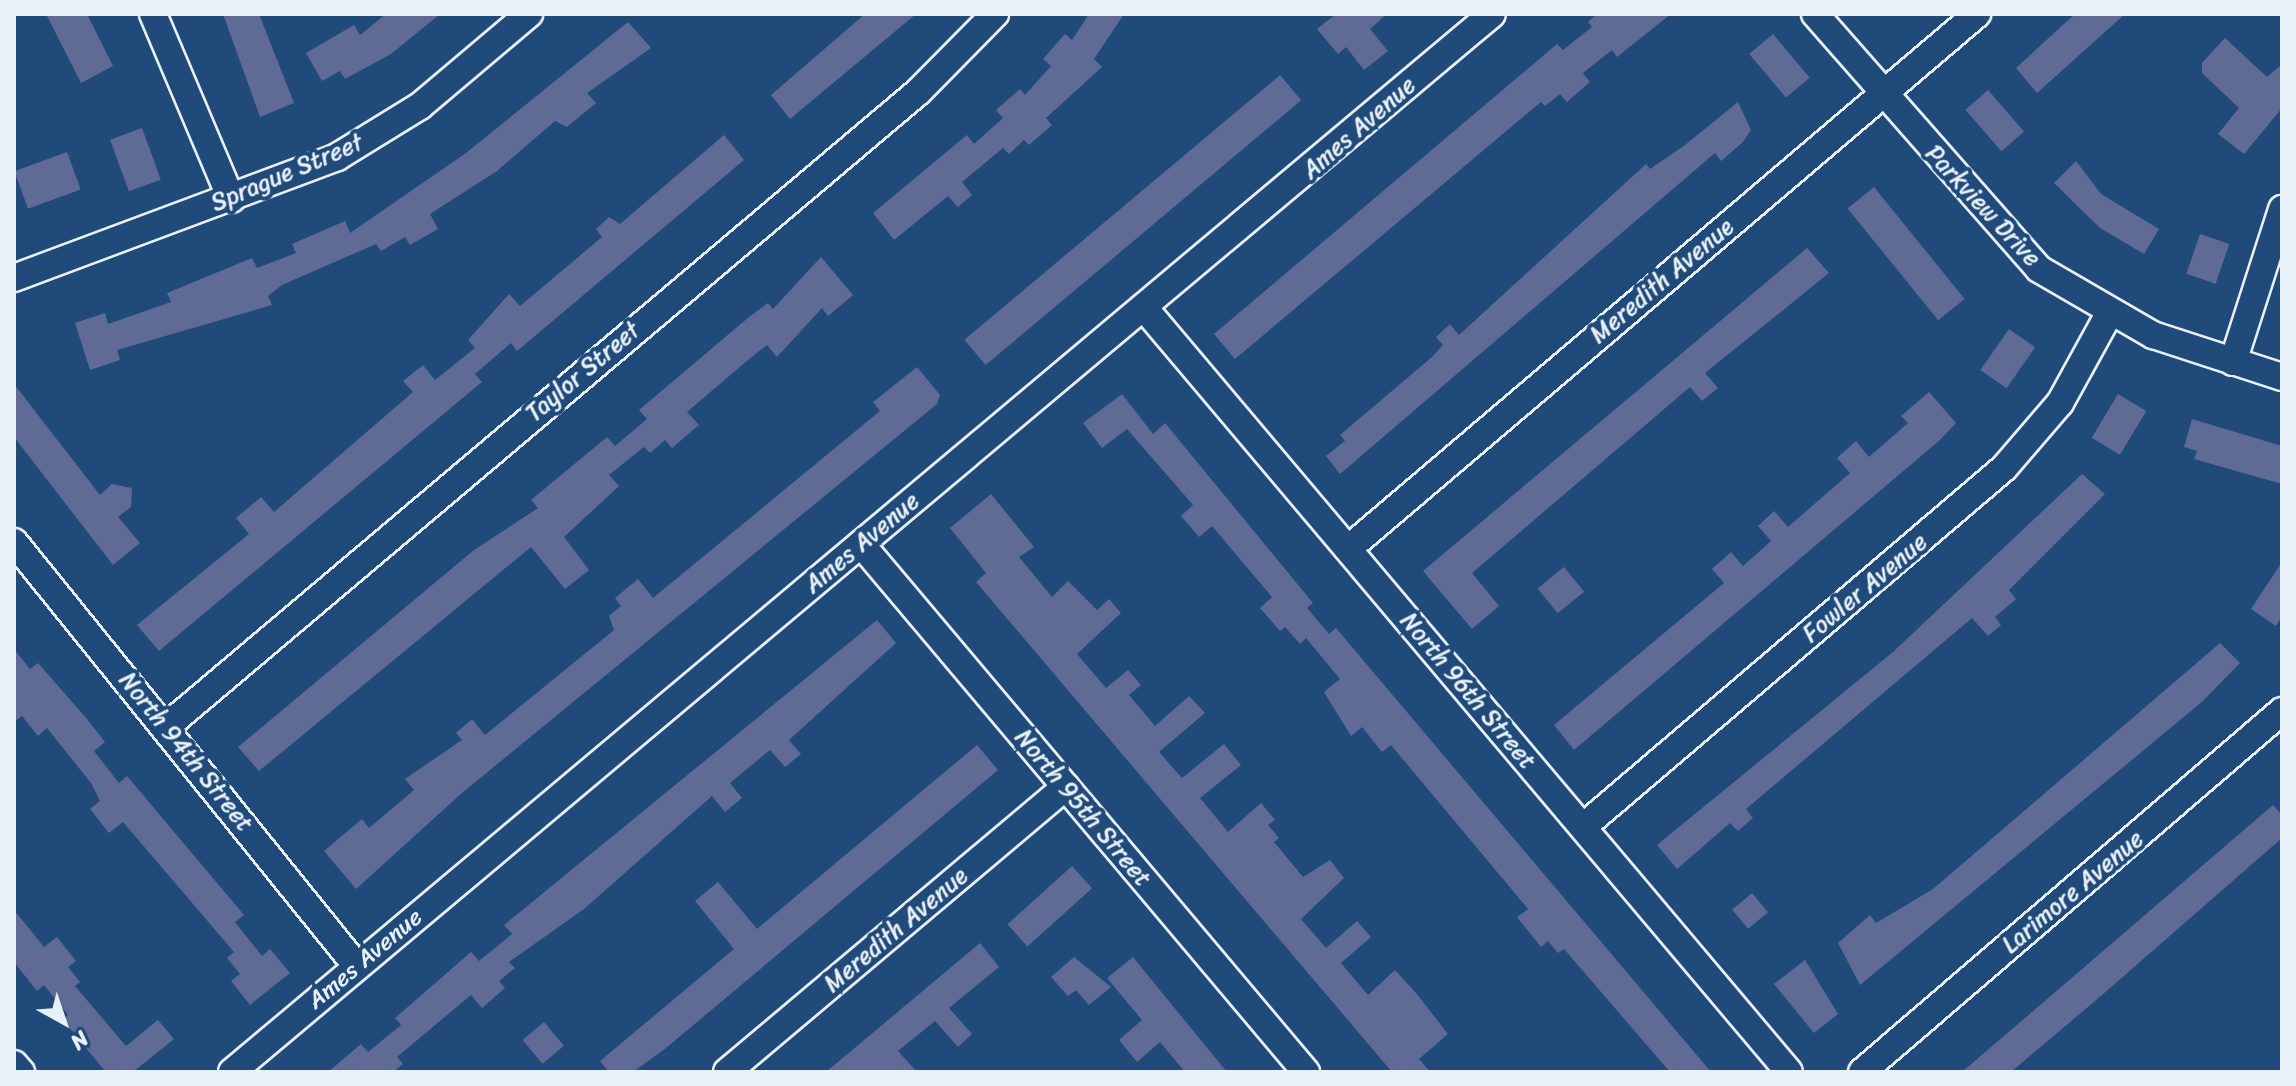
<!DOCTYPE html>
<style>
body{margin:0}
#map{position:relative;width:2296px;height:1086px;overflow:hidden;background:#1f4a7a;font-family:Sriracha,sans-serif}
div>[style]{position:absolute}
.building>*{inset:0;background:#5f6b95;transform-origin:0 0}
.roads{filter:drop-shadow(2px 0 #e8f1f8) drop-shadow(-2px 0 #e8f1f8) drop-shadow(0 2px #e8f1f8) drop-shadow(0 -2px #e8f1f8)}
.street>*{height:26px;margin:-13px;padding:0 13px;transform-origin:13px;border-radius:13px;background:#1f4a7a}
span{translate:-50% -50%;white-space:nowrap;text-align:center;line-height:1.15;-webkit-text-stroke:8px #1f4a7a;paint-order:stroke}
.street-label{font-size:24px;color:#e8f1f8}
.frame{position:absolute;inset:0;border:16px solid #e8f1f8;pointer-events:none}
.north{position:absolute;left:24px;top:982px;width:80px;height:80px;-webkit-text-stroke:6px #1f4a7a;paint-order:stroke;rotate:140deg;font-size:22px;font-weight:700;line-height:32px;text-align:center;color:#e8f1f8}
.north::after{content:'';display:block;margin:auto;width:28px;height:36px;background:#e8f1f8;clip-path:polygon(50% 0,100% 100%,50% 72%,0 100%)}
</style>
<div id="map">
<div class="building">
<div style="clip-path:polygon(46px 14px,87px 14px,113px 66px,81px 83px)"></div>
<div style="clip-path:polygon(223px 14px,259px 14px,294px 103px,260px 117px)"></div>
<div style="clip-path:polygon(386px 14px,440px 14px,391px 54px,345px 79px,340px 71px,322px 81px,306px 53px,354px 25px,360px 35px)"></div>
<div style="clip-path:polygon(865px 14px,916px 14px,790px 119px,771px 95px)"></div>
<div style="clip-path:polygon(1089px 14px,1124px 14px,1094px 59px,1102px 67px,1046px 118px,1052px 125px,1029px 145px,1024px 140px,1009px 154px,1003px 148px,962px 182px,972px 195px,958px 207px,948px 196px,894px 240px,873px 213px,967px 135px,974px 144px,1003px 118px,996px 110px,1020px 89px,1025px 95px,1051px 66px,1043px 59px,1065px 34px,1072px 40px)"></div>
<div style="clip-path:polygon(1336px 14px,1387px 14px,1370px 29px,1388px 51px,1364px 70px,1346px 47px,1338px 54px,1317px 29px)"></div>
<div style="clip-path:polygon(1597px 14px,1671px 14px,1617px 57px,1612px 50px,1583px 73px,1590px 82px,1567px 102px,1560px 94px,1545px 106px,1541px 102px,1235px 359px,1214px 334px,1557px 44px,1563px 50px,1592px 27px,1588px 22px)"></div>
<div style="clip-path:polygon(2075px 14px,2125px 14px,2037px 93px,2016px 68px)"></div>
<div style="clip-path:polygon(628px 22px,651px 48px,587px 93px,596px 103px,567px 127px,555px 121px,497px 171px,430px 214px,438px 229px,410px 245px,405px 237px,381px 251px,376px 244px,282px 285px,268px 296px,272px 305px,117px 350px,120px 360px,90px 370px,75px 323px,105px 313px,108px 324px,134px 315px,171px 302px,167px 293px,252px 258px,257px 268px,296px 253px,292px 244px,345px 221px,350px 233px,466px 153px)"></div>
<div style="left:1773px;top:34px;width:57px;height:31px;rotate:50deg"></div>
<div style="clip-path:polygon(2225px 38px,2267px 77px,2282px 64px,2282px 108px,2244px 154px,2218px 134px,2239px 108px,2202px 73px,2202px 63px)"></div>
<div style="left:1280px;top:75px;width:33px;height:412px;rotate:50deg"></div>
<div style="left:1988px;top:90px;width:55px;height:30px;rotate:49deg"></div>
<div style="clip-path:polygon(1738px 102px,1751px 130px,1743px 142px,1721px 161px,1715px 153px,1340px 474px,1326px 456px,1345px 441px,1340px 435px,1432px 357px,1443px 345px,1436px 337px,1450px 324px,1459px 335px,1646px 164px,1650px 169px,1685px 145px)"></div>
<div style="left:142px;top:128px;width:55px;height:34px;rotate:70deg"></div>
<div style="clip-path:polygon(724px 135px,744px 160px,517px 351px,511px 343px,475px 374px,482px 382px,159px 651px,137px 625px,249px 534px,236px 518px,261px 497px,274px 512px,413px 392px,403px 381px,423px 365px,435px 380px,475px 348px,468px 340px,509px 294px,520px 306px,602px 237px,596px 229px,609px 217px,620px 224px)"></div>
<div style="left:67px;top:152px;width:40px;height:56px;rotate:70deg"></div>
<div style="clip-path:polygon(2076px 161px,2101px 194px,2159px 229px,2144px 254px,2100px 228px,2054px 183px)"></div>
<div style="left:1874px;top:187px;width:144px;height:34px;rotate:51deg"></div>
<div style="left:2200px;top:234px;width:31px;height:42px;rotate:19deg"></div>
<div style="clip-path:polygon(1807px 248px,1829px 273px,1705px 373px,1718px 388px,1702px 401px,1690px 387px,1472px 573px,1499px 606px,1472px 629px,1423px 571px)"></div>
<div style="clip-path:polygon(821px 257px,853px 295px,828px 316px,822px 308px,777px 357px,767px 345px,748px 360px,687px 412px,699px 425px,672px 448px,665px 440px,650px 453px,644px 447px,609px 475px,619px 486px,564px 537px,589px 570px,565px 589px,531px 547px,259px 771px,238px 747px,474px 550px,538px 508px,531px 500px,607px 437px,615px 446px,647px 419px,639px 410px,749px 317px,768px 303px,773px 309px)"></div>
<div style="left:2009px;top:329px;width:32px;height:50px;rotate:35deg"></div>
<div style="clip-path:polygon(917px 367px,940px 395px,937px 404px,462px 793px,356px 889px,324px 851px,362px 819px,369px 828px,414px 790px,405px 779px,462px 740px,456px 733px,472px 719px,485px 735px,614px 630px,609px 616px,621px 606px,615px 598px,638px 579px,653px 598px,880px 411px,873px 402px)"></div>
<div style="clip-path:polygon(14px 384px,100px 495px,112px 484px,132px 488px,131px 507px,118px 517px,140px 543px,113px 565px,14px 437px)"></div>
<div style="clip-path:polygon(1929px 392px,1956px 423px,1940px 440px,1574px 750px,1554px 725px,1724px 583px,1712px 569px,1731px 552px,1743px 566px,1771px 541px,1758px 526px,1774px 511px,1788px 527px,1850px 473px,1837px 458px,1856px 441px,1869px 457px,1908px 423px,1901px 416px)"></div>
<div style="clip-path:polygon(1122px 394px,1153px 434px,1165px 423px,1313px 603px,1307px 608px,1329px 634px,1336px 628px,1711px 1072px,1670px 1072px,1564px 949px,1558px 953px,1548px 941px,1541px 947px,1517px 917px,1528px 909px,1391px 745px,1382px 752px,1362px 727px,1351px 736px,1324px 692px,1340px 679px,1306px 638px,1300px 644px,1285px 627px,1280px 631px,1260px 608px,1272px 597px,1212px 526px,1199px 537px,1181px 516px,1193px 505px,1127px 429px,1102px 448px,1083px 423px)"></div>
<div style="left:2118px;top:394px;width:33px;height:51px;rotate:31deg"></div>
<div style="clip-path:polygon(2192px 419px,2282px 446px,2282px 484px,2194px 459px,2197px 451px,2184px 447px)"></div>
<div style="clip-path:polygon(2082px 474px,2105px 494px,2009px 590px,2016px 599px,1995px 617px,2001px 625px,1988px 636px,1972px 618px,1746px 809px,1753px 818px,1738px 831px,1730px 823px,1677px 869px,1657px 845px,1893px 652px)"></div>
<div style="clip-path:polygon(991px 494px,1034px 547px,1019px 557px,1052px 597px,1068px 581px,1097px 610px,1109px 599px,1121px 613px,1077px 654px,1106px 688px,1128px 670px,1141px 685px,1129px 695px,1155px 726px,1189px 696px,1205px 713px,1159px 752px,1182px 778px,1224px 744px,1241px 765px,1200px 798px,1228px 832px,1261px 803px,1275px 820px,1268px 825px,1279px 838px,1274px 842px,1303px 877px,1330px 860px,1344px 878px,1301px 919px,1326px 948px,1357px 921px,1371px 937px,1341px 963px,1368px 995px,1395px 970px,1416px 993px,1448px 1034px,1419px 1059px,1430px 1072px,1392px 1072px,976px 582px,986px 573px,950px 528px)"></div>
<div style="clip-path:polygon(2282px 562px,2282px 616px,2276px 626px,2251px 609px)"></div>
<div style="left:1564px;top:567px;width:32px;height:34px;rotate:51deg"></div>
<div style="clip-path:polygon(877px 620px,896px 643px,789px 740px,801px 754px,785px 767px,770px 750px,730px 783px,742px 798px,725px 812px,712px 796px,584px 909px,509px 962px,515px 968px,499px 981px,505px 988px,482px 1008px,471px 995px,397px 1057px,403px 1064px,393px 1072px,328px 1072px,361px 1044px,368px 1052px,401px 1025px,395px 1018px,471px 952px,479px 961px,512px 934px,504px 925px)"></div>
<div style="clip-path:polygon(2220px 643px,2240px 663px,2203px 701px,1860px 985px,1838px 943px,1870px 915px,1876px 923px,1933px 889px)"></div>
<div style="clip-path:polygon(14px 649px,30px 669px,38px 663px,87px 719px,105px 742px,94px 751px,119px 783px,127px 776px,244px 915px,235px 922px,262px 956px,270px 949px,290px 973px,250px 1005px,231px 981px,240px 974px,227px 958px,234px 952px,123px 822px,109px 833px,90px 809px,100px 801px,91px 783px,47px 728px,38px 736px,22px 716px,14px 722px)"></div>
<div style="clip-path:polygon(977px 745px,998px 770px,666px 1048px,633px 1072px,609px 1072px,600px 1061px,734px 949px,695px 901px,718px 882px,757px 929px)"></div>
<div style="clip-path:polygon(2273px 805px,2282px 815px,2282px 838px,2102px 995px,2011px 1072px,1962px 1072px)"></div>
<div style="left:1072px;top:866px;width:30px;height:87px;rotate:48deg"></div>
<div style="left:1752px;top:893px;width:25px;height:26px;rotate:50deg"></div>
<div style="clip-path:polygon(14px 910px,44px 947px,57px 937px,76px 961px,68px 967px,80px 982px,75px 986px,126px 1046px,158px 1020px,174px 1039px,133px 1072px,106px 1072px,62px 1020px,68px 1015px,44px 985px,37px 991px,14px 962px)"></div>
<div style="clip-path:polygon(980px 943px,999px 967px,949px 1008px,972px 1034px,958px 1047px,935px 1021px,898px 1051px,917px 1072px,826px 1072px)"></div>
<div style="clip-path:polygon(1074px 957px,1111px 987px,1089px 1005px,1076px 990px,1068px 996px,1051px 977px)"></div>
<div style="clip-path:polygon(1133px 957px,1163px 994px,1227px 1072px,1185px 1072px,1160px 1042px,1137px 1062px,1119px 1040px,1142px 1020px,1107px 978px)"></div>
<div style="clip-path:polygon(1805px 960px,1838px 1014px,1814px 1033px,1774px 984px)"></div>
<div style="left:544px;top:1022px;width:31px;height:28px;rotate:50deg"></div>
</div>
<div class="roads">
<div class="street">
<div style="left:153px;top:14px;width:201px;rotate:67.1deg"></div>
<div style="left:1815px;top:14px;width:339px;rotate:48.7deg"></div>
<div style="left:2039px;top:269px;width:132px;rotate:30.1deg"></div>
<div style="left:2153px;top:335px;width:136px;rotate:18deg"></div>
<div style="left:14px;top:278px;width:345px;rotate:-20.5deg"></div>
<div style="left:337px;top:157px;width:97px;rotate:-31.6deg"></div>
<div style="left:420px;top:106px;width:143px;rotate:-40.2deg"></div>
<div style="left:1146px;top:310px;width:997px;rotate:49.84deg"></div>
<div style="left:2233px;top:362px;width:161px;rotate:-72.2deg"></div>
<div style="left:14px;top:542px;width:543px;rotate:51.06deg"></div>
<div style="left:861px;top:544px;width:691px;rotate:49.88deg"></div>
<div style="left:1348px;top:549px;width:826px;rotate:-40.38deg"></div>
<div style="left:166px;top:727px;width:984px;rotate:-40.18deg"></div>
<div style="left:918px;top:92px;width:110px;rotate:-45.4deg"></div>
<div style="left:1583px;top:827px;width:553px;rotate:-40.46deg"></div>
<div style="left:2004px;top:468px;width:86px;rotate:-49.3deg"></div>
<div style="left:2060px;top:403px;width:102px;rotate:-61.2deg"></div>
<div style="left:14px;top:1064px;width:11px;rotate:49deg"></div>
<div style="left:232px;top:1072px;width:1645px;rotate:-40.02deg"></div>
<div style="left:727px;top:1072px;width:443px;rotate:-40.1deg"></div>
<div style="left:1862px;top:1072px;width:554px;rotate:-40.68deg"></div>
</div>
</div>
<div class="street-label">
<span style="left:1359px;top:128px;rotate:-41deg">Ames Avenue</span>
<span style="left:287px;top:173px;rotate:-23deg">Sprague Street</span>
<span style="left:1983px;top:206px;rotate:47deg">Parkview Drive</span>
<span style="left:1662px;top:281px;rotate:-40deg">Meredith Avenue</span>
<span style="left:583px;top:372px;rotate:-40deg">Taylor Street</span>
<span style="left:862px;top:543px;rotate:-40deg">Ames Avenue</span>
<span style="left:1865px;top:588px;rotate:-40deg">Fowler Avenue</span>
<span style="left:1468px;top:691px;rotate:50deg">North 96th Street</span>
<span style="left:186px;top:752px;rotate:51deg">North 94th Street</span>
<span style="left:1083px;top:808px;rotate:50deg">North 95th Street</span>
<span style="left:2073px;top:892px;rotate:-40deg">Larimore Avenue</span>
<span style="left:896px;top:930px;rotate:-40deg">Meredith Avenue</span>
<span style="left:365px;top:959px;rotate:-40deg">Ames Avenue</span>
</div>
<div class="frame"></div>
<div class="north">N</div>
</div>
